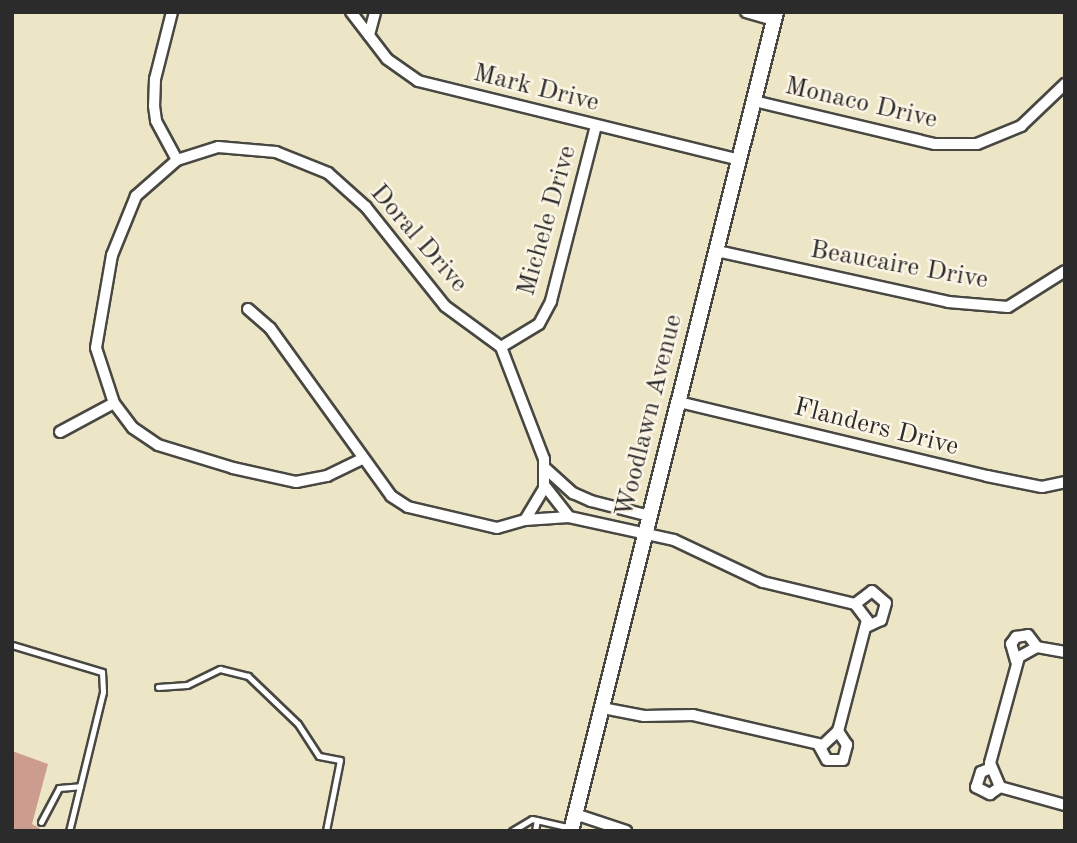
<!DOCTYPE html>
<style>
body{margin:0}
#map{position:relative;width:1077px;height:843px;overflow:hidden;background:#ece6c7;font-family:"Old Standard TT",serif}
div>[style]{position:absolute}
.building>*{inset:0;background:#cc9c8e}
.roads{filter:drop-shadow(2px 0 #484742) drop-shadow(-2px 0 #484742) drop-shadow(0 2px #484742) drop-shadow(0 -2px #484742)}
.lane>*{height:5px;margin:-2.5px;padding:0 2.5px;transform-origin:2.5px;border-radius:2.5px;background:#fff}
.street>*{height:10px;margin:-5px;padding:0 5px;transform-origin:5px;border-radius:5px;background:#fff}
.secondary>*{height:14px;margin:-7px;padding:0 7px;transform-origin:7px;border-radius:7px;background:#fff}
span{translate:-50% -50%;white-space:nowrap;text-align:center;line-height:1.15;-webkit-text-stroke:5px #fcf5e5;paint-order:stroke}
.street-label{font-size:26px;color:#2b2b2b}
.frame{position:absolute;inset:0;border:14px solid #2b2b2b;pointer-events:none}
</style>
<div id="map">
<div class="building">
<div style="clip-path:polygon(12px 751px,48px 764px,32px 824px,44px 831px,12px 831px)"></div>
</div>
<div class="roads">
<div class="lane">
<div style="left:12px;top:645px;width:94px;rotate:16.7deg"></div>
<div style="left:102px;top:672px;width:20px;rotate:87deg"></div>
<div style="left:103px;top:692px;width:143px;rotate:103.7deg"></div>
<div style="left:158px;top:687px;width:29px;rotate:-4deg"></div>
<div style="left:187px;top:685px;width:37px;rotate:-26deg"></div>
<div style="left:220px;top:669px;width:29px;rotate:14deg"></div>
<div style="left:248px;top:676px;width:69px;rotate:43.8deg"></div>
<div style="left:298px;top:724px;width:38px;rotate:57deg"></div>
<div style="left:319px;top:756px;width:21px;rotate:11deg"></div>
<div style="left:340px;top:760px;width:72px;rotate:101.2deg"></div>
<div style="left:41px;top:822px;width:38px;rotate:-62deg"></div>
<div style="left:59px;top:788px;width:21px;rotate:-5deg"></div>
<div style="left:512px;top:831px;width:23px;rotate:-31deg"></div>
<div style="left:532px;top:819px;width:40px;rotate:13deg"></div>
<div style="left:535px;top:831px;width:11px;rotate:-80deg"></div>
</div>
<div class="street">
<div style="left:172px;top:12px;width:69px;rotate:104.2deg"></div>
<div style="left:155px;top:79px;width:27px;rotate:92deg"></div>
<div style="left:154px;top:106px;width:15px;rotate:82deg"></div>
<div style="left:156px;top:121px;width:44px;rotate:61.7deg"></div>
<div style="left:351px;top:12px;width:59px;rotate:52.5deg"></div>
<div style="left:387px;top:59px;width:38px;rotate:35deg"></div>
<div style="left:418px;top:81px;width:331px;rotate:13.8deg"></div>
<div style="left:746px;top:12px;width:29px;rotate:16deg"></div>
<div style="left:369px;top:35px;width:24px;rotate:-75deg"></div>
<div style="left:754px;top:101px;width:186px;rotate:13.4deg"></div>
<div style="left:935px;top:144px;width:42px"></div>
<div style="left:977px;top:144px;width:48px;rotate:-22.2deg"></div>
<div style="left:1021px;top:126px;width:61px;rotate:-43.7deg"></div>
<div style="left:717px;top:251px;width:237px;rotate:12.4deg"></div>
<div style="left:948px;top:302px;width:60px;rotate:4.8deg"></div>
<div style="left:1008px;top:307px;width:67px;rotate:-32.3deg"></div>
<div style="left:248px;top:309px;width:29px;rotate:41deg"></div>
<div style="left:270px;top:328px;width:207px;rotate:54.2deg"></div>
<div style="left:391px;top:496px;width:20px;rotate:33deg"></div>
<div style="left:408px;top:507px;width:91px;rotate:13.3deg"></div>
<div style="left:497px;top:528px;width:29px;rotate:-16deg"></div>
<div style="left:525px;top:520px;width:37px;rotate:-59deg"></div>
<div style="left:544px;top:488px;width:29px;rotate:-90deg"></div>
<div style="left:544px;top:459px;width:120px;rotate:-111deg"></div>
<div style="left:501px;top:347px;width:69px;rotate:-143.8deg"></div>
<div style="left:445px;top:306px;width:127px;rotate:-128.6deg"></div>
<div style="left:366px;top:207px;width:51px;rotate:-138.2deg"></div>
<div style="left:328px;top:173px;width:56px;rotate:-158deg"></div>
<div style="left:276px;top:152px;width:58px;rotate:-175.1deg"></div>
<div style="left:218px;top:147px;width:43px;rotate:162.4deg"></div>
<div style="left:177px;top:160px;width:55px;rotate:138.7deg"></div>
<div style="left:136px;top:196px;width:64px;rotate:112.1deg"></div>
<div style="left:112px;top:255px;width:94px;rotate:99.8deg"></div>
<div style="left:96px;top:348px;width:58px;rotate:71.9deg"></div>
<div style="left:114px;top:403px;width:31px;rotate:53deg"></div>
<div style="left:133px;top:428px;width:30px;rotate:34deg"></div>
<div style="left:158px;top:445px;width:78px;rotate:17deg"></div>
<div style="left:233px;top:468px;width:65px;rotate:12.5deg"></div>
<div style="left:296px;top:482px;width:32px;rotate:-11deg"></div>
<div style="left:327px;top:476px;width:39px;rotate:-26deg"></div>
<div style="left:501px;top:347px;width:44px;rotate:-31.2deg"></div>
<div style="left:539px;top:324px;width:26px;rotate:-62deg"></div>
<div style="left:551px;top:301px;width:181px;rotate:-75.6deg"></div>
<div style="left:679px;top:402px;width:317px;rotate:13.5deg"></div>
<div style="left:987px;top:476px;width:56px;rotate:11.3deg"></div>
<div style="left:1042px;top:487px;width:24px;rotate:-12deg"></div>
<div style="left:60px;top:432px;width:61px;rotate:-28.2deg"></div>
<div style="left:545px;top:468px;width:38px;rotate:42deg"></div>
<div style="left:573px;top:493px;width:20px;rotate:24deg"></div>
<div style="left:591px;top:501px;width:61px;rotate:14.3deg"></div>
<div style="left:545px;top:486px;width:39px;rotate:52deg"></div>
<div style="left:525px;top:520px;width:44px;rotate:-3.9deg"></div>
<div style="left:569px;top:517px;width:107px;rotate:12.4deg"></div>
<div style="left:674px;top:540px;width:98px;rotate:25.3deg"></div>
<div style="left:763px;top:582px;width:95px;rotate:13.4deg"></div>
<div style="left:855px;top:604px;width:20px;rotate:53deg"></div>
<div style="left:867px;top:620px;width:115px;rotate:104.6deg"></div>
<div style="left:838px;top:731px;width:21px;rotate:137deg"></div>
<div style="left:823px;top:745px;width:133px;rotate:-167deg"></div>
<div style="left:693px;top:715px;width:49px;rotate:178.8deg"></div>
<div style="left:644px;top:716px;width:43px;rotate:-169.2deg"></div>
<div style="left:855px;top:604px;width:21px;rotate:-37deg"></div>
<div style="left:872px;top:591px;width:18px;rotate:41deg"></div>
<div style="left:886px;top:603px;width:18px;rotate:106deg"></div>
<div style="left:881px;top:620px;width:17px;rotate:155deg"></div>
<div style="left:1065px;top:652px;width:28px;rotate:-170deg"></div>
<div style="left:1037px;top:647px;width:21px;rotate:151deg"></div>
<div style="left:1019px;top:657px;width:110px;rotate:105.3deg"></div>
<div style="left:990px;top:763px;width:26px;rotate:67deg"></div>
<div style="left:1000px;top:787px;width:67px;rotate:15.5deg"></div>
<div style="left:1016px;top:661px;width:18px;rotate:-106deg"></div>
<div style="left:1011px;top:644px;width:9px;rotate:-54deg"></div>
<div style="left:1016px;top:637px;width:12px;rotate:-9deg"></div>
<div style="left:1028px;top:635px;width:15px;rotate:53deg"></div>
<div style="left:818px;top:744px;width:18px;rotate:61deg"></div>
<div style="left:827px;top:760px;width:16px"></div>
<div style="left:843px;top:760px;width:16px;rotate:-75deg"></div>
<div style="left:847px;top:745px;width:17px;rotate:-123deg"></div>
<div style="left:991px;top:768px;width:11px;rotate:158deg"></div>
<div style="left:981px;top:772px;width:16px;rotate:108deg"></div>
<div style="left:976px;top:787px;width:16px;rotate:27deg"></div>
<div style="left:990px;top:794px;width:12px;rotate:-35deg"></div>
<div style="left:575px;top:814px;width:54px;rotate:18.4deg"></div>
</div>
<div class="secondary">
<div style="left:571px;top:831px;width:844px;rotate:-75.95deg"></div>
</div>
</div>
<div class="street-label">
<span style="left:536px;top:89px;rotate:14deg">Mark Drive</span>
<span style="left:861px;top:104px;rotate:13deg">Monaco Drive</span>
<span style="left:548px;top:221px;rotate:-74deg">Michele Drive</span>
<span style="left:418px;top:239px;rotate:49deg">Doral Drive</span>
<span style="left:899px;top:266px;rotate:10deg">Beaucaire Drive</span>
<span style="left:650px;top:416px;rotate:-76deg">Woodlawn Avenue</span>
<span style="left:876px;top:428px;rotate:14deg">Flanders Drive</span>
</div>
<div class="frame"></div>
</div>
